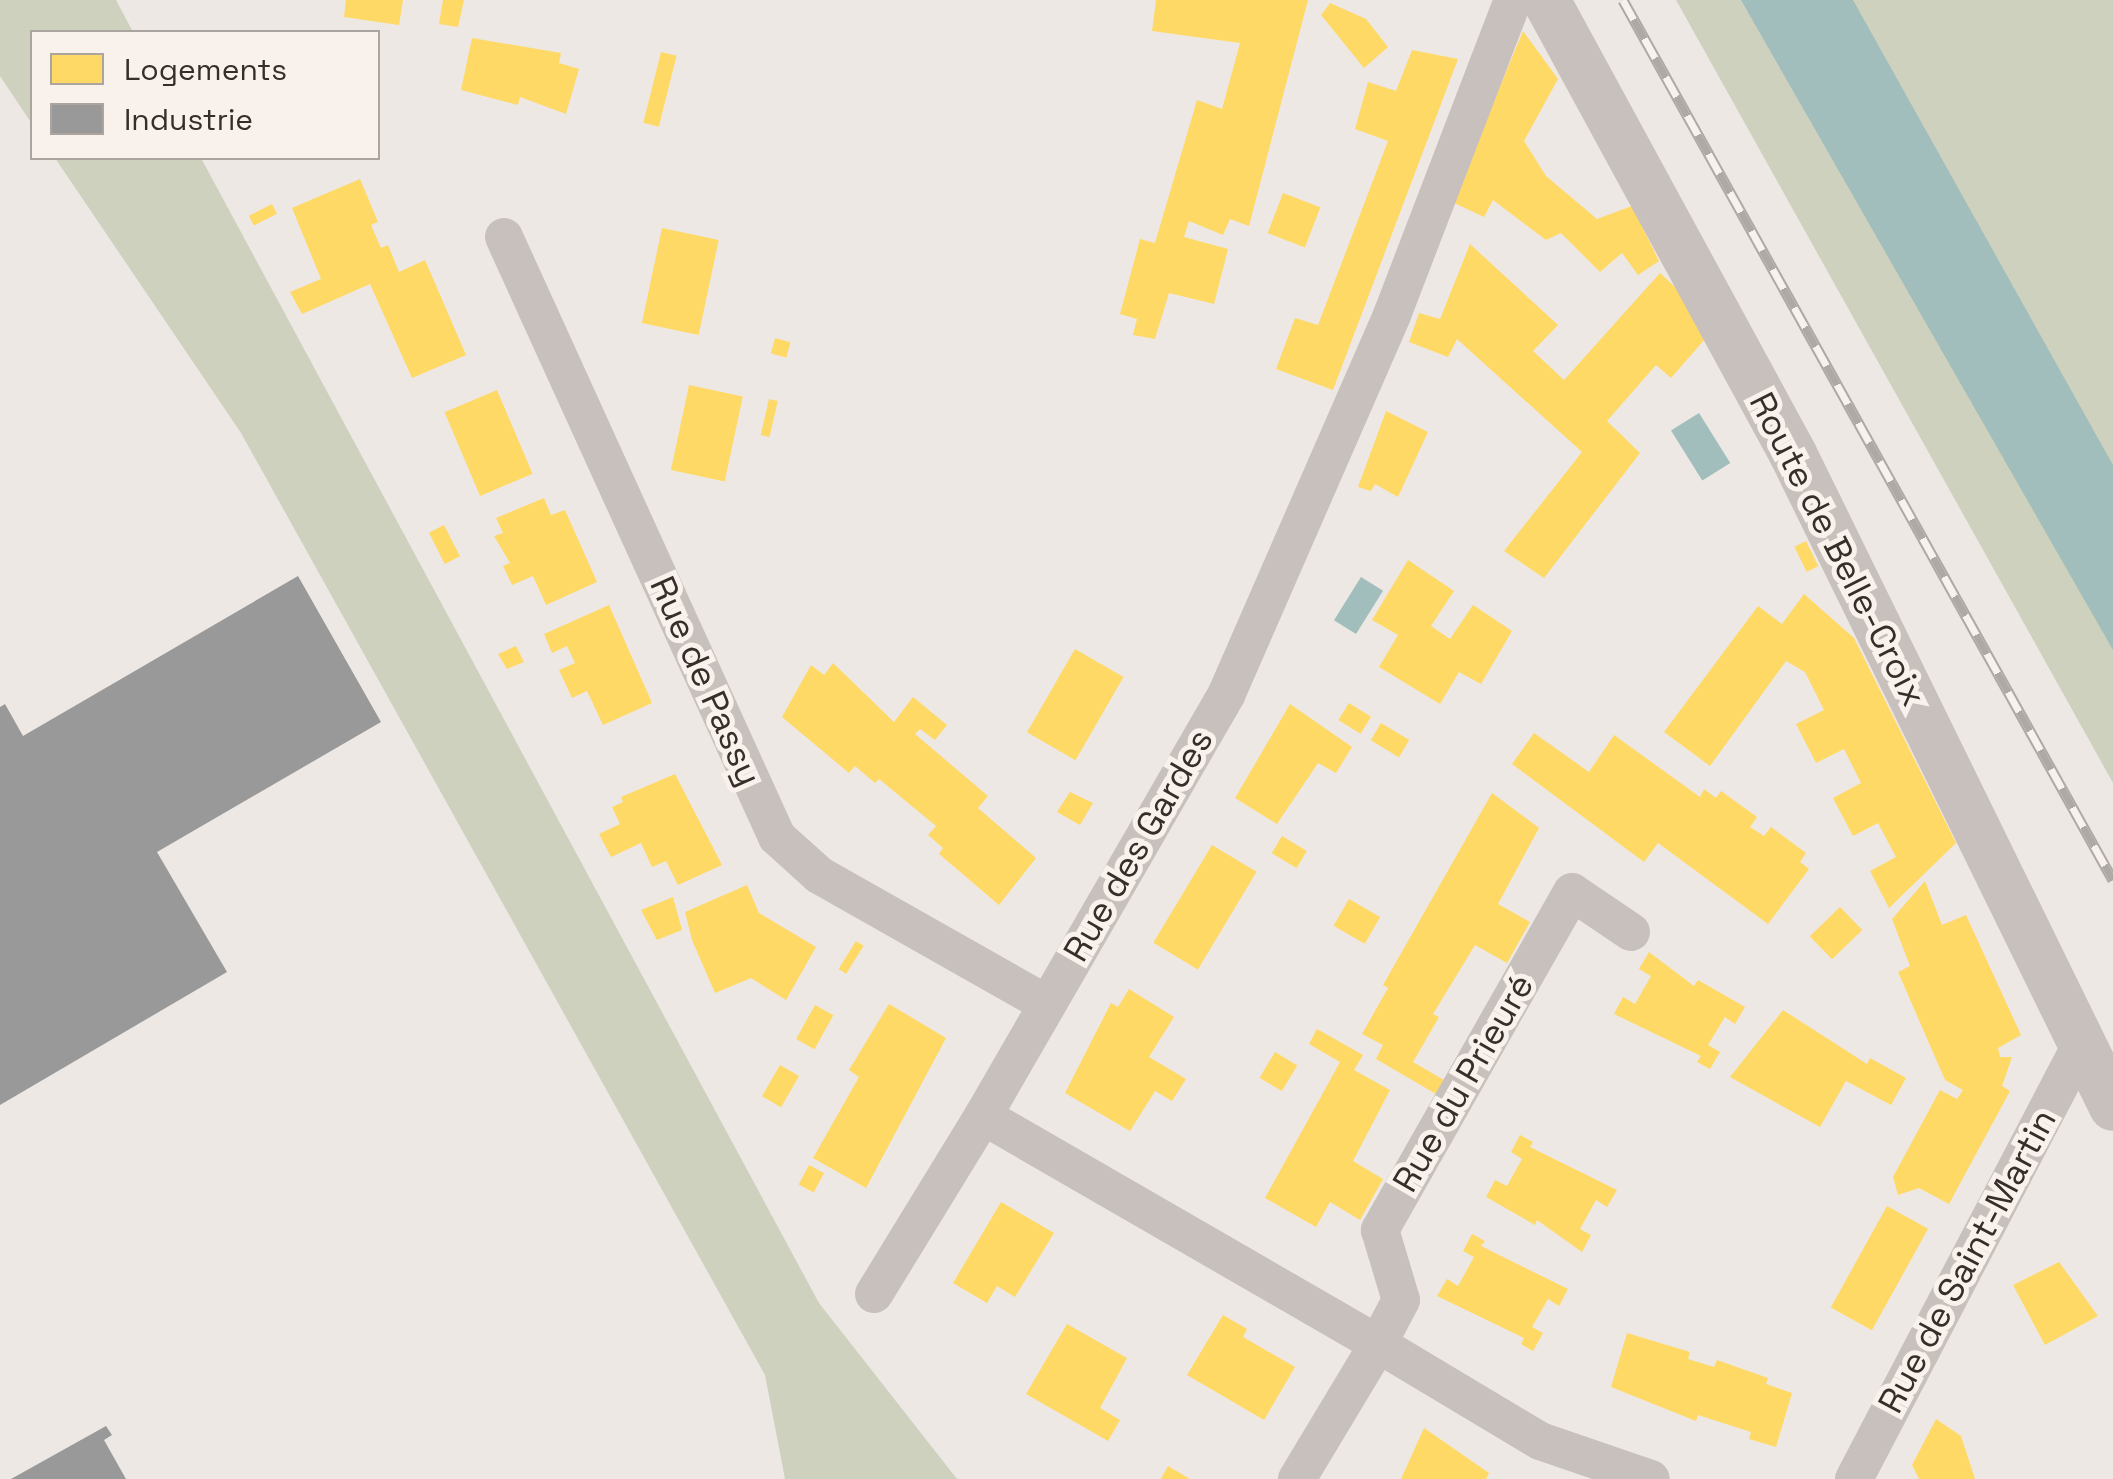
<!DOCTYPE html>
<meta charset="utf-8">
<style>
body{margin:0}
#map{position:relative;width:2113px;height:1479px;overflow:hidden;background:#ede8e4;font-family:"Space Grotesk",sans-serif}
div>[style]{position:absolute}
.green>*{inset:0;background:#cfd1bf}
.water>*{inset:0;background:#a1bebc;transform-origin:0 0}
.homes>*{inset:0;background:#ffd966;transform-origin:0 0}
.industry>*{inset:0;background:#999}
.minor>*{height:38px;margin:-19px;padding:0 19px;transform-origin:19px;border-radius:19px;background:#c7c0bc}
.tertiary>*{height:48px;margin:-24px;padding:0 24px;transform-origin:24px;border-radius:24px;background:#c7c0bc}
.rail>*{height:11px;margin-top:-5.5px;transform-origin:0;background:repeating-linear-gradient(90deg,#f9f2ec 0 22px,#afa9a6 0 44px);box-sizing:border-box;border-block:2px solid #afa9a6}
span{translate:-50% -50%;white-space:nowrap;text-align:center;line-height:1.15;-webkit-text-stroke:10px #f9f2ec;paint-order:stroke}
.street-label{font-size:35px;color:#372e2b}
.legend{position:absolute;left:30px;top:30px;width:350px;height:130px;box-sizing:border-box;background:#f9f2ec;border:2px solid #aba49f;margin:0;padding:12px 18px;list-style:none;font-size:30px;color:#372e2b}
.legend li{display:flex;align-items:center;gap:20px;height:50px}
.legend b{width:50px;border:2px solid #aba49f}
</style>
<div id="map">
<div class="green">
<div style="clip-path:polygon(0 0,116px 0,133px 32px,32px 32px,32px 124px,0 76px)"></div>
<div style="clip-path:polygon(1676px 0,2113px 0,2113px 783px,1973px 532px)"></div>
<div style="clip-path:polygon(55px 158px,201px 158px,819px 1303px,957px 1479px,785px 1479px,765px 1375px,241px 433px)"></div>
</div>
<div class="water">
<div style="clip-path:polygon(1741px 0,1853px 0,2113px 465px,2113px 650px)"></div>
<div style="left:1699px;top:413px;width:59px;height:33px;rotate:58deg"></div>
<div style="left:1361px;top:577px;width:26px;height:51px;rotate:32deg"></div>
</div>
<div class="homes">
<div style="clip-path:polygon(346px 0,403px 0,399px 25px,344px 17px)"></div>
<div style="clip-path:polygon(443px 0,464px 0,458px 27px,439px 24px)"></div>
<div style="clip-path:polygon(1156px 0,1308px 0,1249px 226px,1230px 219px,1223px 235px,1189px 221px,1184px 237px,1228px 249px,1214px 304px,1169px 293px,1155px 339px,1133px 335px,1137px 319px,1120px 314px,1140px 239px,1155px 243px,1197px 100px,1222px 109px,1240px 43px,1152px 31px)"></div>
<div style="clip-path:polygon(1330px 3px,1366px 19px,1388px 47px,1364px 68px,1321px 15px)"></div>
<div style="clip-path:polygon(1523px 31px,1558px 79px,1524px 141px,1546px 176px,1597px 219px,1632px 206px,1659px 261px,1638px 275px,1622px 253px,1600px 272px,1561px 233px,1546px 240px,1493px 200px,1484px 217px,1452px 202px)"></div>
<div style="clip-path:polygon(472px 38px,561px 53px,559px 63px,579px 69px,566px 114px,520px 97px,518px 105px,461px 90px)"></div>
<div style="clip-path:polygon(1412px 50px,1458px 59px,1333px 390px,1276px 369px,1295px 318px,1318px 325px,1388px 141px,1355px 129px,1368px 82px,1396px 91px)"></div>
<div style="left:661px;top:52px;width:16px;height:73px;rotate:14deg"></div>
<div style="clip-path:polygon(360px 179px,378px 222px,371px 225px,381px 248px,388px 245px,399px 272px,425px 260px,466px 355px,412px 378px,370px 284px,302px 314px,290px 292px,321px 279px,292px 208px)"></div>
<div style="left:1283px;top:193px;width:40px;height:43px;rotate:21deg"></div>
<div style="left:272px;top:204px;width:11px;height:26px;rotate:63deg"></div>
<div style="left:662px;top:228px;width:58px;height:97px;rotate:12deg"></div>
<div style="clip-path:polygon(1470px 244px,1558px 325px,1533px 351px,1564px 380px,1660px 273px,1702px 312px,1712px 331px,1671px 378px,1656px 365px,1607px 421px,1640px 453px,1544px 578px,1504px 551px,1582px 452px,1457px 339px,1448px 357px,1409px 342px,1419px 313px,1440px 319px)"></div>
<div style="left:775px;top:338px;width:16px;height:16px;rotate:15deg"></div>
<div style="left:689px;top:385px;width:55px;height:87px;rotate:12deg"></div>
<div style="left:497px;top:390px;width:91px;height:57px;rotate:67deg"></div>
<div style="left:769px;top:399px;width:9px;height:37px;rotate:13deg"></div>
<div style="clip-path:polygon(1386px 411px,1428px 432px,1398px 497px,1375px 484px,1371px 491px,1358px 487px)"></div>
<div style="clip-path:polygon(544px 498px,551px 515px,565px 510px,597px 582px,546px 605px,533px 576px,512px 585px,503px 566px,510px 563px,494px 536px,503px 533px,496px 518px)"></div>
<div style="left:444px;top:525px;width:35px;height:17px;rotate:63deg"></div>
<div style="left:1806px;top:541px;width:28px;height:13px;rotate:64deg"></div>
<div style="clip-path:polygon(1408px 560px,1454px 591px,1431px 626px,1450px 639px,1473px 605px,1512px 631px,1481px 684px,1459px 672px,1440px 704px,1379px 667px,1398px 635px,1372px 620px)"></div>
<div style="clip-path:polygon(1804px 594px,1854px 638px,1956px 843px,1889px 908px,1870px 871px,1896px 857px,1878px 823px,1853px 836px,1833px 798px,1861px 783px,1844px 749px,1816px 763px,1796px 724px,1824px 710px,1805px 672px,1786px 661px,1710px 766px,1664px 732px,1758px 606px,1782px 624px)"></div>
<div style="clip-path:polygon(609px 605px,652px 703px,603px 725px,587px 691px,572px 698px,559px 670px,575px 663px,567px 646px,552px 653px,544px 634px)"></div>
<div style="clip-path:polygon(516px 646px,524px 662px,507px 669px,498px 654px)"></div>
<div style="left:1075px;top:649px;width:56px;height:96px;rotate:30deg"></div>
<div style="clip-path:polygon(833px 663px,894px 722px,913px 697px,947px 725px,935px 740px,920px 729px,915px 734px,988px 796px,978px 808px,1036px 858px,999px 905px,939px 854px,943px 848px,928px 835px,936px 826px,879px 779px,875px 783px,855px 766px,849px 773px,782px 717px,811px 665px,824px 675px)"></div>
<div style="left:1349px;top:703px;width:26px;height:20px;rotate:32deg"></div>
<div style="clip-path:polygon(1290px 704px,1352px 747px,1336px 773px,1318px 763px,1277px 824px,1235px 798px)"></div>
<div style="left:1381px;top:723px;width:33px;height:20px;rotate:31deg"></div>
<div style="clip-path:polygon(1534px 733px,1589px 772px,1614px 735px,1700px 797px,1704px 789px,1716px 798px,1721px 791px,1757px 817px,1750px 827px,1764px 836px,1771px 827px,1806px 853px,1800px 862px,1809px 869px,1768px 924px,1658px 843px,1644px 862px,1512px 764px)"></div>
<div style="clip-path:polygon(675px 774px,722px 865px,678px 885px,666px 861px,652px 867px,641px 843px,611px 857px,599px 834px,620px 824px,612px 807px,623px 802px,621px 797px)"></div>
<div style="clip-path:polygon(1070px 792px,1093px 803px,1080px 825px,1057px 812px)"></div>
<div style="clip-path:polygon(1492px 793px,1539px 828px,1498px 904px,1530px 922px,1507px 963px,1475px 945px,1433px 1014px,1439px 1017px,1413px 1062px,1444px 1080px,1436px 1094px,1376px 1059px,1383px 1045px,1362px 1034px,1388px 988px,1383px 985px)"></div>
<div style="left:1282px;top:836px;width:29px;height:20px;rotate:31deg"></div>
<div style="left:1212px;top:845px;width:52px;height:114px;rotate:31deg"></div>
<div style="clip-path:polygon(1925px 881px,1942px 925px,1966px 915px,2021px 1035px,1998px 1048px,2000px 1057px,2012px 1057px,2002px 1086px,2010px 1091px,1949px 1204px,1919px 1188px,1898px 1195px,1893px 1177px,1940px 1090px,1957px 1099px,1963px 1090px,1945px 1080px,1898px 972px,1910px 966px,1892px 919px)"></div>
<div style="clip-path:polygon(747px 885px,759px 913px,816px 947px,786px 1000px,751px 978px,715px 993px,692px 940px,685px 912px)"></div>
<div style="clip-path:polygon(673px 897px,682px 930px,657px 940px,641px 910px)"></div>
<div style="left:1349px;top:899px;width:36px;height:31px;rotate:30deg"></div>
<div style="left:1840px;top:907px;width:32px;height:42px;rotate:46deg"></div>
<div style="left:856px;top:941px;width:9px;height:33px;rotate:32deg"></div>
<div style="clip-path:polygon(1649px 952px,1694px 986px,1698px 980px,1745px 1007px,1735px 1024px,1725px 1017px,1708px 1045px,1720px 1052px,1710px 1069px,1697px 1062px,1701px 1056px,1614px 1014px,1623px 997px,1635px 1004px,1651px 976px,1639px 969px)"></div>
<div style="clip-path:polygon(1129px 989px,1174px 1017px,1149px 1057px,1186px 1079px,1172px 1101px,1155px 1091px,1130px 1131px,1065px 1093px,1111px 1003px,1118px 1007px)"></div>
<div style="clip-path:polygon(889px 1004px,946px 1038px,866px 1188px,813px 1158px,859px 1077px,849px 1070px)"></div>
<div style="left:815px;top:1005px;width:21px;height:39px;rotate:29deg"></div>
<div style="clip-path:polygon(1783px 1010px,1867px 1064px,1870px 1058px,1906px 1078px,1891px 1105px,1846px 1081px,1820px 1127px,1730px 1077px)"></div>
<div style="clip-path:polygon(1317px 1029px,1363px 1055px,1354px 1070px,1390px 1090px,1353px 1161px,1383px 1179px,1360px 1220px,1330px 1202px,1316px 1227px,1265px 1198px,1340px 1062px,1309px 1044px)"></div>
<div style="left:1275px;top:1052px;width:26px;height:30px;rotate:31deg"></div>
<div style="left:780px;top:1065px;width:22px;height:36px;rotate:30deg"></div>
<div style="clip-path:polygon(1520px 1135px,1533px 1142px,1530px 1147px,1617px 1190px,1607px 1207px,1596px 1200px,1580px 1229px,1591px 1235px,1582px 1252px,1537px 1220px,1535px 1225px,1486px 1197px,1495px 1180px,1507px 1186px,1522px 1159px,1511px 1152px)"></div>
<div style="left:809px;top:1165px;width:17px;height:22px;rotate:28deg"></div>
<div style="clip-path:polygon(1001px 1202px,1054px 1233px,1015px 1297px,997px 1286px,987px 1303px,953px 1283px)"></div>
<div style="left:1887px;top:1206px;width:47px;height:116px;rotate:29deg"></div>
<div style="clip-path:polygon(1472px 1234px,1485px 1241px,1481px 1246px,1568px 1289px,1559px 1306px,1548px 1299px,1532px 1327px,1543px 1333px,1533px 1351px,1521px 1344px,1524px 1338px,1437px 1296px,1447px 1279px,1458px 1286px,1474px 1257px,1463px 1251px)"></div>
<div style="clip-path:polygon(2059px 1262px,2098px 1316px,2045px 1345px,2013px 1285px)"></div>
<div style="clip-path:polygon(1223px 1315px,1247px 1329px,1243px 1337px,1295px 1367px,1264px 1420px,1187px 1375px)"></div>
<div style="clip-path:polygon(1067px 1324px,1127px 1358px,1100px 1408px,1120px 1420px,1108px 1441px,1026px 1394px)"></div>
<div style="clip-path:polygon(1627px 1333px,1690px 1352px,1688px 1359px,1714px 1367px,1717px 1360px,1768px 1378px,1766px 1384px,1792px 1393px,1776px 1447px,1749px 1439px,1751px 1432px,1698px 1415px,1696px 1421px,1611px 1387px)"></div>
<div style="clip-path:polygon(1936px 1419px,1961px 1436px,1975px 1479px,1919px 1479px,1912px 1465px)"></div>
<div style="clip-path:polygon(1424px 1428px,1489px 1473px,1486px 1479px,1401px 1479px)"></div>
<div style="clip-path:polygon(1168px 1466px,1190px 1479px,1161px 1479px)"></div>
</div>
<div class="industry">
<div style="clip-path:polygon(298px 576px,381px 722px,157px 852px,227px 972px,0 1105px,0 707px,5px 704px,23px 736px)"></div>
<div style="clip-path:polygon(106px 1426px,112px 1435px,104px 1440px,126px 1479px,11px 1479px)"></div>
</div>
<div class="minor">
<div style="left:504px;top:237px;width:659px;rotate:65.53deg"></div>
<div style="left:777px;top:837px;width:57px;rotate:42.1deg"></div>
<div style="left:819px;top:875px;width:260px;rotate:29.5deg"></div>
<div style="left:1631px;top:932px;width:71px;rotate:-145.9deg"></div>
<div style="left:1572px;top:892px;width:389px;rotate:119.6deg"></div>
<div style="left:1380px;top:1230px;width:73px;rotate:73.3deg"></div>
<div style="left:1401px;top:1300px;width:50px;rotate:117.6deg"></div>
<div style="left:1378px;top:1344px;width:189px;rotate:30.9deg"></div>
<div style="left:1540px;top:1441px;width:117px;rotate:18.9deg"></div>
<div style="left:874px;top:1294px;width:209px;rotate:-58.5deg"></div>
<div style="left:1297px;top:1479px;width:157px;rotate:-59deg"></div>
<div style="left:1378px;top:1344px;width:456px;rotate:-150deg"></div>
<div style="left:983px;top:1116px;width:488px;rotate:-60deg"></div>
<div style="left:1227px;top:693px;width:412px;rotate:-66.4deg"></div>
<div style="left:1392px;top:315px;width:337px;rotate:-69deg"></div>
<div style="left:1854px;top:1479px;width:492px;rotate:-62.4deg"></div>
</div>
<div class="tertiary">
<div style="left:1546px;top:0;width:517px;rotate:61.45deg"></div>
<div style="left:1793px;top:454px;width:727px;rotate:63.89deg"></div>
</div>
<div class="rail">
<div style="left:1623px;top:0;width:1007px;rotate:60.89deg"></div>
</div>
<div class="street-label">
<span style="left:1838px;top:549px;rotate:63deg">Route de Belle-Croix</span>
<span style="left:706px;top:681px;rotate:66deg">Rue de Passy</span>
<span style="left:1138px;top:845px;rotate:-60deg">Rue des Gardes</span>
<span style="left:1463px;top:1083px;rotate:-60deg">Rue du Prieuré</span>
<span style="left:1967px;top:1261px;rotate:-62deg">Rue de Saint-Martin</span>
</div>
<ul class="legend">
<li><b style="height:28px;background:#ffd966"></b>Logements</li>
<li><b style="height:28px;background:#999"></b>Industrie</li>
</ul>
</div>
